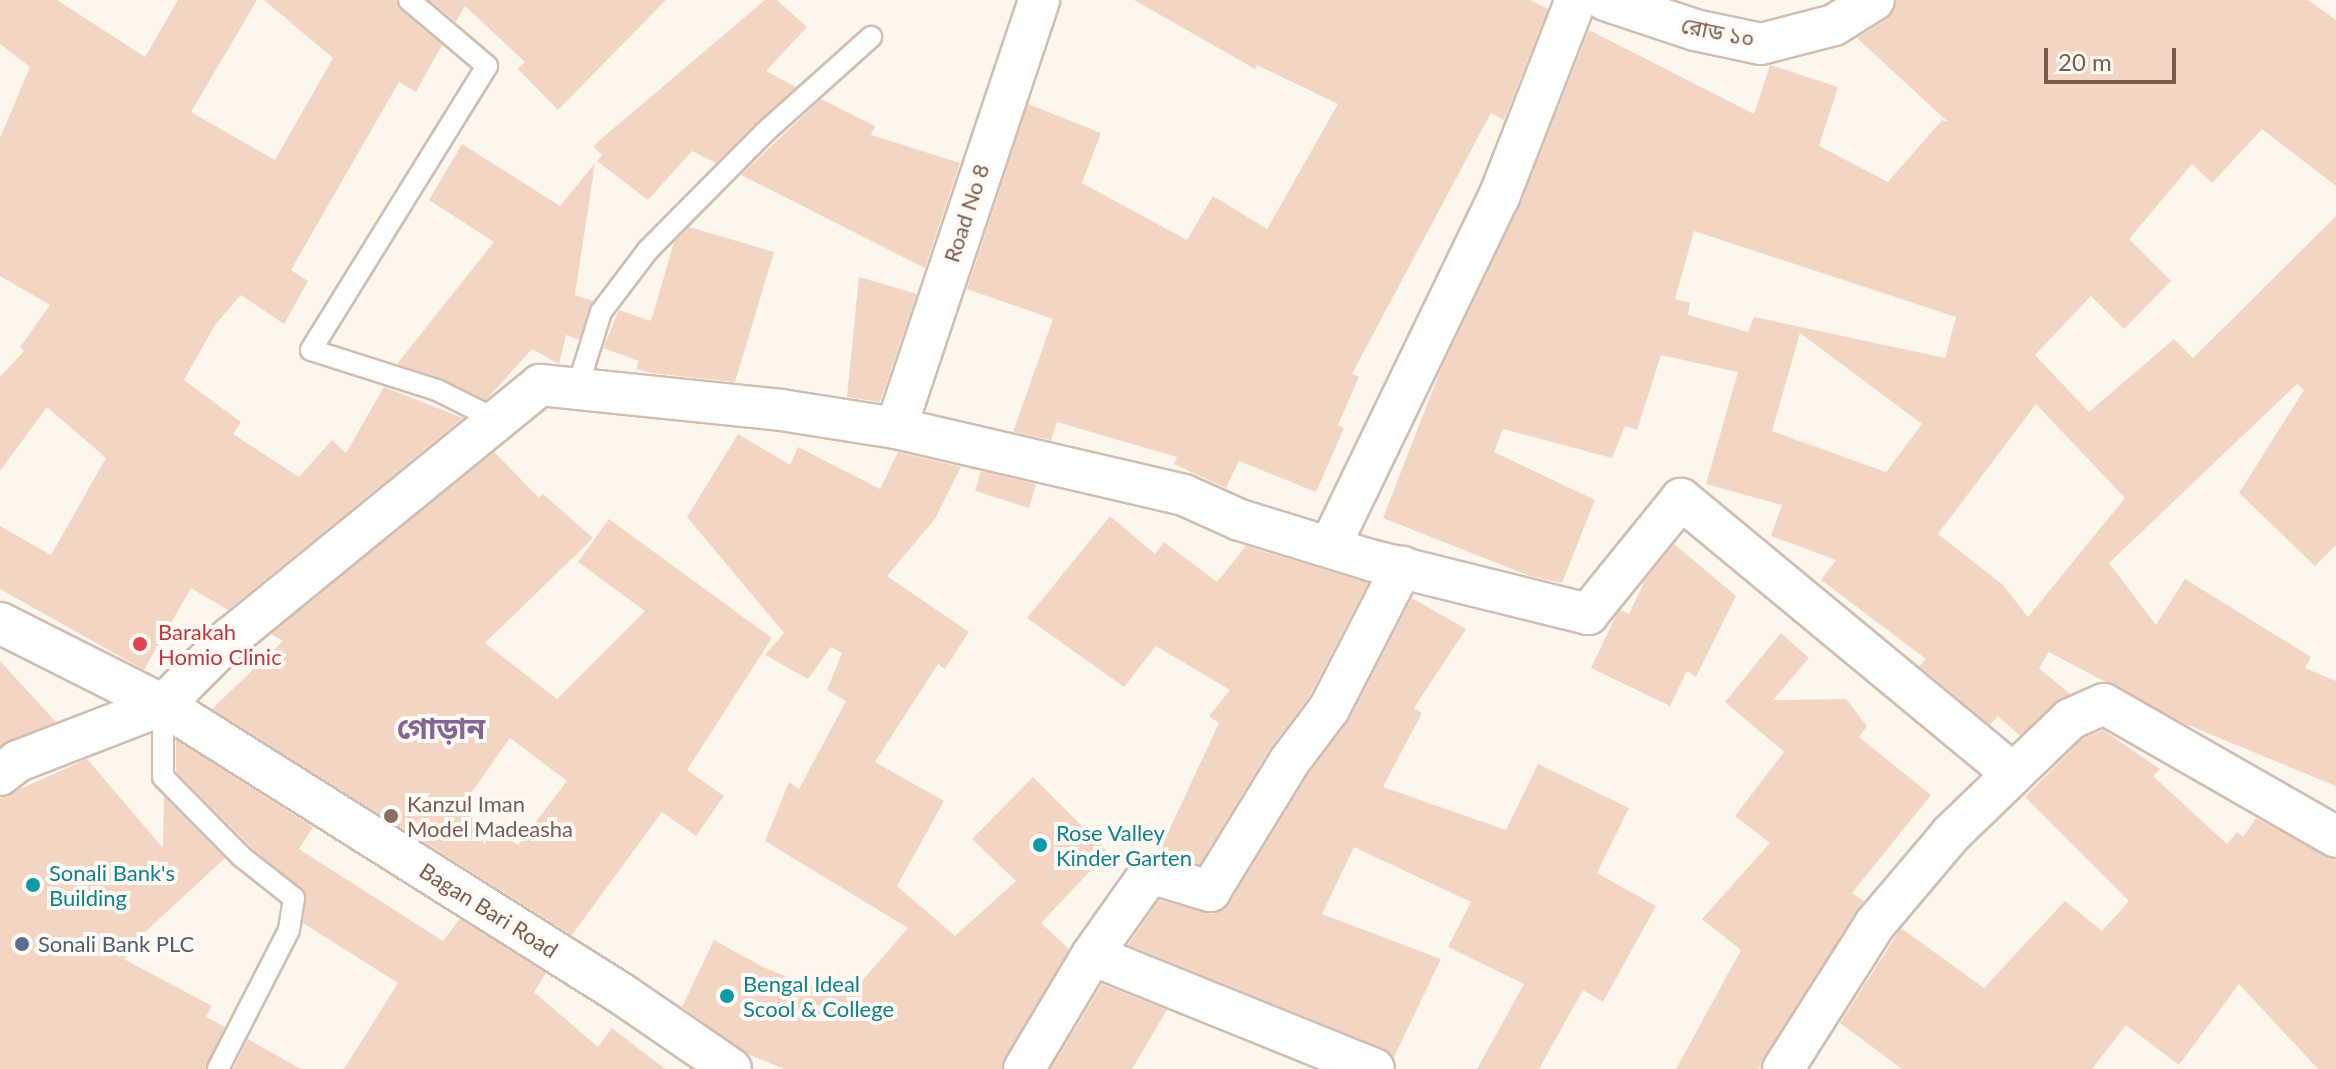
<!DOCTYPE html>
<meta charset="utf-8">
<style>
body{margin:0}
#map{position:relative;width:2336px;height:1069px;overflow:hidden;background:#fdf6ec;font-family:Lato,"Noto Sans Bengali",sans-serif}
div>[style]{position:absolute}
.building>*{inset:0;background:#f3d5c3}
.roads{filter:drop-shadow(2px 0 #d1beb0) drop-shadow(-2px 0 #d1beb0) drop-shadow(0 2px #d1beb0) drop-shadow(0 -2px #d1beb0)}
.lane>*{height:20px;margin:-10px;padding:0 10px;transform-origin:10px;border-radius:10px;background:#fff}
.street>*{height:40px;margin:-20px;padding:0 20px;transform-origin:20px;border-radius:20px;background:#fff}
.dots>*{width:22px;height:22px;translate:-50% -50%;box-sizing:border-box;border:4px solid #fffaf3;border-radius:50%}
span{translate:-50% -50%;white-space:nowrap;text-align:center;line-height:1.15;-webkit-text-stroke:8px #fffaf3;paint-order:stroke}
.street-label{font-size:22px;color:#7a5c4d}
.health-label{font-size:22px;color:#be3a42}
.left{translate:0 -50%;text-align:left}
.education-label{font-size:22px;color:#785e54}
.culture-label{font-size:22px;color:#0d838f}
.service-label{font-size:22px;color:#4e5e75}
.district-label{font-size:30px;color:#846695;font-weight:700}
.scale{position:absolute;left:2044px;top:48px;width:132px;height:36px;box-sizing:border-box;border:4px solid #7a5c4d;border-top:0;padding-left:10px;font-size:24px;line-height:28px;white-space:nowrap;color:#7a5c4d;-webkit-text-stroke:6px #fffaf3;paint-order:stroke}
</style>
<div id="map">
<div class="building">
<div style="clip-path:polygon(0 0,57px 0,145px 57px,178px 0,257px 0,191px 112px,275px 160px,333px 58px,264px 0,396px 0,401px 10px,442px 45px,416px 92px,399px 82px,291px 270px,308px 281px,284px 324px,241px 295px,215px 325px,184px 380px,241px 422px,233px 434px,299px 477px,332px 440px,346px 453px,384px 387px,463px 418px,228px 610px,191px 588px,144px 670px,0 589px,0 526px,51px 555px,106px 458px,47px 407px,0 471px,0 377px,24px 351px,20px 347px,50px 305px,0 276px,0 138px,30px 67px,0 44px)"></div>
<div style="clip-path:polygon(429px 0,666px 0,558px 110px,518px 69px,525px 62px,465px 6px,456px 22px)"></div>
<div style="clip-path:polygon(765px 0,777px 0,807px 27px,766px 71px,796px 87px,716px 163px,692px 151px,648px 200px,597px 161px,602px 155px,593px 146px)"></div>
<div style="clip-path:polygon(1134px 0,1530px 0,1548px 9px,1504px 120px,1491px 113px,1352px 374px,1359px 377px,1338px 425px,1344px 428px,1316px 492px,1239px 461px,1226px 488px,1174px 464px,1177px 457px,1057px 422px,1051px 440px,1013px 432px,1053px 319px,967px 289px,1028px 104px,1101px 133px,1082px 183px,1187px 240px,1213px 196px,1267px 229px,1338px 104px,1257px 65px,1255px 69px)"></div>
<div style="clip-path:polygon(evenodd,1897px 0,2308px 0,2336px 20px,2336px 186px,2262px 129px,2212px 183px,2192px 164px,2129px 239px,2171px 281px,2124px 329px,2091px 296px,2035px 355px,2089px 412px,2174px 339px,2193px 358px,2336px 216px,2336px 545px,2315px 566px,2239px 493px,2304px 390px,2297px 384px,2109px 563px,2156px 625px,2185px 579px,2311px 657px,2305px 668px,2336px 681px,2336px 786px,2183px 723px,2049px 652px,2039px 668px,2070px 694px,2020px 736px,1998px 716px,1990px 725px,1919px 666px,1926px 659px,1821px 580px,1836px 560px,1771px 536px,1782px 505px,1706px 484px,1738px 372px,1661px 355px,1637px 430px,1625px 426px,1612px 458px,1503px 429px,1494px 452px,1595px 500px,1562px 583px,1530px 576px,1383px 518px,1441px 369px,1520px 205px,1589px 30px,1754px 114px,1770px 65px,1838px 87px,1819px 146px,1888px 182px,1942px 120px,1948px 122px,1857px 38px,1887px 19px,1897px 0,1694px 231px,1956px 317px,1945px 358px,1754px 317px,1748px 332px,1688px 315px,1690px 303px,1675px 299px,1694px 231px,1897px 0,1800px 333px,1922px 424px,1886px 472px,1772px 431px,1800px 333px,1897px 0,2036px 404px,2125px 498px,2028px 617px,2003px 585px,1938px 534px,2036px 404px)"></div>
<div style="clip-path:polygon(821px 99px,875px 126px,871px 135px,960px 163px,925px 268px,741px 175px)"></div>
<div style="clip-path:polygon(462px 144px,560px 206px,595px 163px,575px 295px,593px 301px,579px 340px,566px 335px,559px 364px,532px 349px,486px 400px,397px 364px,494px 242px,429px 200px)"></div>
<div style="clip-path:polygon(689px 227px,774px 252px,735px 382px,651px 373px,636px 369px,639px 361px,603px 348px,619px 310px,651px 321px,674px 242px)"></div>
<div style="clip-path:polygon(859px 277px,917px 294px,880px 402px,847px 397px)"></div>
<div style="clip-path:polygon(738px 434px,790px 465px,798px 447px,880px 489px,898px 452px,961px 467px,935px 519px,887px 576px,969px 632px,945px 669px,938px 664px,875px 762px,944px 801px,897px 886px,955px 936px,1016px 881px,972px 839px,1033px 777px,1108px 852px,1041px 923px,1069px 949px,1001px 1069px,784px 1069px,748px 1054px,682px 1007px,714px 940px,763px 967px,835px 996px,838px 990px,849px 996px,908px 928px,765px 841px,789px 782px,799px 789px,846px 701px,827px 690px,842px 653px,831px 647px,808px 679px,765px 655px,784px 633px,687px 517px)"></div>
<div style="clip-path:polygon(evenodd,494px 452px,539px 498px,543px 494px,593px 538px,485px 643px,557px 699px,645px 611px,578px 562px,609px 519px,772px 638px,687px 770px,724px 796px,696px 836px,662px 812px,572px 935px,212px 709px,283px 641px,271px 634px,494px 452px,510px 738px,567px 781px,518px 845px,459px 810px,510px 738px)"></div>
<div style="clip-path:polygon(981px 471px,1036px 484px,1029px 508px,975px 491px)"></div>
<div style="clip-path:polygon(1110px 516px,1155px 554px,1164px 542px,1217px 582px,1246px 546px,1368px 583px,1309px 697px,1269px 750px,1200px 864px,1159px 852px,1219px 723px,1209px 716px,1230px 690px,1156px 646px,1124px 687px,1027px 618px)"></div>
<div style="clip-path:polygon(1674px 544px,1736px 596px,1696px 677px,1687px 671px,1670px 706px,1591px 668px,1616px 616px,1621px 610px,1629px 614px,1645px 580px)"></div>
<div style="clip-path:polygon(1412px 598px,1466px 629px,1414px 708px,1422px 713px,1383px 787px,1506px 830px,1538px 764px,1629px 808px,1597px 873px,1656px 906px,1603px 1002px,1583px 990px,1539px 1069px,1477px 1069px,1524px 984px,1448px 947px,1471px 902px,1354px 847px,1322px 914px,1441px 959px,1394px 1057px,1383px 1048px,1128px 945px,1159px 900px,1213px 914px,1229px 904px,1308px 775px,1349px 720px)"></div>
<div style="clip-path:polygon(1781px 633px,1809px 658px,1773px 700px,1846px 699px,1867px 726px,1859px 737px,1931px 795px,1852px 893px,1864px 901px,1758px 1069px,1676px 1069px,1741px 950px,1702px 919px,1770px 843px,1735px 816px,1784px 752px,1725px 702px)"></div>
<div style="clip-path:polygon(0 661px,56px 722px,0 746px)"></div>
<div style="clip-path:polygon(2103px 730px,2160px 769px,2153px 776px,2227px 844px,2237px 832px,2243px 837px,2256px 818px,2336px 860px,2336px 1069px,2318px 1069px,2239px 984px,2179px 1065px,2126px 1025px,2092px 1069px,1902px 1069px,1840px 1023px,1901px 928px,1984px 988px,2065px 901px,2102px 931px,2129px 901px,2025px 797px,2083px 738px)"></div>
<div style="clip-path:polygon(176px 740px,313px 827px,299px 849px,443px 941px,460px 919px,546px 973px,534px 992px,598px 1047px,612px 1028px,665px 1069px,344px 1069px,398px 983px,303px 923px,306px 893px,251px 847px,176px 772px)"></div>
<div style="clip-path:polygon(87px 759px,163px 848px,164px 796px,225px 858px,130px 946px,133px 950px,124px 959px,212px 1006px,206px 1017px,225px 1027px,205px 1069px,0 1069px,0 798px)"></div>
<div style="clip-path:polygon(1102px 984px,1167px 1010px,1132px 1069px,1051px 1069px)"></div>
<div style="clip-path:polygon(248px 1039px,301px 1069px,233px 1069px)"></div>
</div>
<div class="roads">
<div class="lane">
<div style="left:409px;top:0;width:102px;rotate:40.2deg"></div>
<div style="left:487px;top:66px;width:334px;rotate:121.8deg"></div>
<div style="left:311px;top:350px;width:132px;rotate:17.6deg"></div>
<div style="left:437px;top:390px;width:67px;rotate:26.6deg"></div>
<div style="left:577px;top:389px;width:81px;rotate:-72.7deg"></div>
<div style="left:601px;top:312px;width:78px;rotate:-52.8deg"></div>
<div style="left:648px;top:250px;width:165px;rotate:-45.2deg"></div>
<div style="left:764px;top:133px;width:144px;rotate:-41.9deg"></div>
<div style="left:163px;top:705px;width:72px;rotate:90deg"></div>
<div style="left:163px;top:777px;width:112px;rotate:45.4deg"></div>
<div style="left:242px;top:857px;width:66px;rotate:38.3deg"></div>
<div style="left:294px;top:898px;width:32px;rotate:99deg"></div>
<div style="left:289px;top:930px;width:156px;rotate:117.1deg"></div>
</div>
<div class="street">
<div style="left:1605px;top:0;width:95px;rotate:18.4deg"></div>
<div style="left:1695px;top:30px;width:67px;rotate:12deg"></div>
<div style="left:1761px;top:44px;width:75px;rotate:-14.6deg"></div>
<div style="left:1834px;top:25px;width:47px;rotate:-32deg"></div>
<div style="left:896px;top:428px;width:451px;rotate:-71.5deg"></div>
<div style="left:1331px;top:544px;width:386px;rotate:-64.2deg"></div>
<div style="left:1499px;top:197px;width:212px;rotate:-68.7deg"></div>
<div style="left:0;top:623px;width:182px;rotate:26.7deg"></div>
<div style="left:163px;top:705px;width:542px;rotate:32.2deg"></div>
<div style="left:622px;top:994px;width:132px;rotate:34.5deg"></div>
<div style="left:0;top:775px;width:23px;rotate:-38deg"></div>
<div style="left:18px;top:761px;width:155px;rotate:-21.1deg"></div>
<div style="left:163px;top:705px;width:95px;rotate:-45deg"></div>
<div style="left:230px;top:638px;width:400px;rotate:-39.2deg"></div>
<div style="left:540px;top:385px;width:242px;rotate:5.9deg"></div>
<div style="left:781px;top:410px;width:116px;rotate:8.9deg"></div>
<div style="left:896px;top:428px;width:296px;rotate:13.1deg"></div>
<div style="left:1184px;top:495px;width:61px;rotate:24.1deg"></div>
<div style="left:1240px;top:520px;width:136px;rotate:17.1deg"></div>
<div style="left:1370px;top:560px;width:225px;rotate:13.9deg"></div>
<div style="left:1588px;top:614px;width:148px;rotate:-51deg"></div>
<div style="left:1681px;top:499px;width:431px;rotate:39.6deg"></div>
<div style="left:1092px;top:955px;width:304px;rotate:22deg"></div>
<div style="left:1024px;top:1069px;width:133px;rotate:-59.2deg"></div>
<div style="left:1092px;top:955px;width:100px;rotate:-54.7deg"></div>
<div style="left:1150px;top:873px;width:63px;rotate:16.7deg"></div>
<div style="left:1210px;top:891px;width:151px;rotate:-58.5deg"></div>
<div style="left:1289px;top:762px;width:66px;rotate:-53deg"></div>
<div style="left:1329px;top:709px;width:160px;rotate:-62.8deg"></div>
<div style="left:1783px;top:1069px;width:172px;rotate:-57.6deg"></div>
<div style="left:1875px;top:924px;width:118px;rotate:-49.8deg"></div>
<div style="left:1951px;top:834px;width:165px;rotate:-44deg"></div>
<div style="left:2070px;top:719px;width:37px;rotate:-24deg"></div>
<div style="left:2104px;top:704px;width:267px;rotate:29.8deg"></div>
</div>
</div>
<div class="dots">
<div style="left:140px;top:644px;background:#e0444e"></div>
<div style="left:391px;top:816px;background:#8d6e63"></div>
<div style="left:1040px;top:845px;background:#0f9aa8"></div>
<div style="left:33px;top:885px;background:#0f9aa8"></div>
<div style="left:22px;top:944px;background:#5c6f8a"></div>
<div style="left:727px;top:996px;background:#0f9aa8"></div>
</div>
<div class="street-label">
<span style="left:1718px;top:32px;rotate:12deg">রোড ১০</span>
<span style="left:966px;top:213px;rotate:-72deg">Road No 8</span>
<span style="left:489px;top:910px;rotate:32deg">Bagan Bari Road</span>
</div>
<div class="health-label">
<span class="left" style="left:158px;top:644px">Barakah<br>Homio Clinic</span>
</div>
<div class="education-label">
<span class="left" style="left:407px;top:816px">Kanzul Iman<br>Model Madeasha</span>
</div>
<div class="culture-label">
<span class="left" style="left:1056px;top:845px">Rose Valley<br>Kinder Garten</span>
<span class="left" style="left:49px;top:885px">Sonali Bank's<br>Building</span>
<span class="left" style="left:743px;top:996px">Bengal Ideal<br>Scool &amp; College</span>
</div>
<div class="service-label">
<span class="left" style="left:38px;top:944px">Sonali Bank PLC</span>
</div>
<div class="district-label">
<span style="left:441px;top:727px">গোড়ান</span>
</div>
<div class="scale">20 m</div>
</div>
